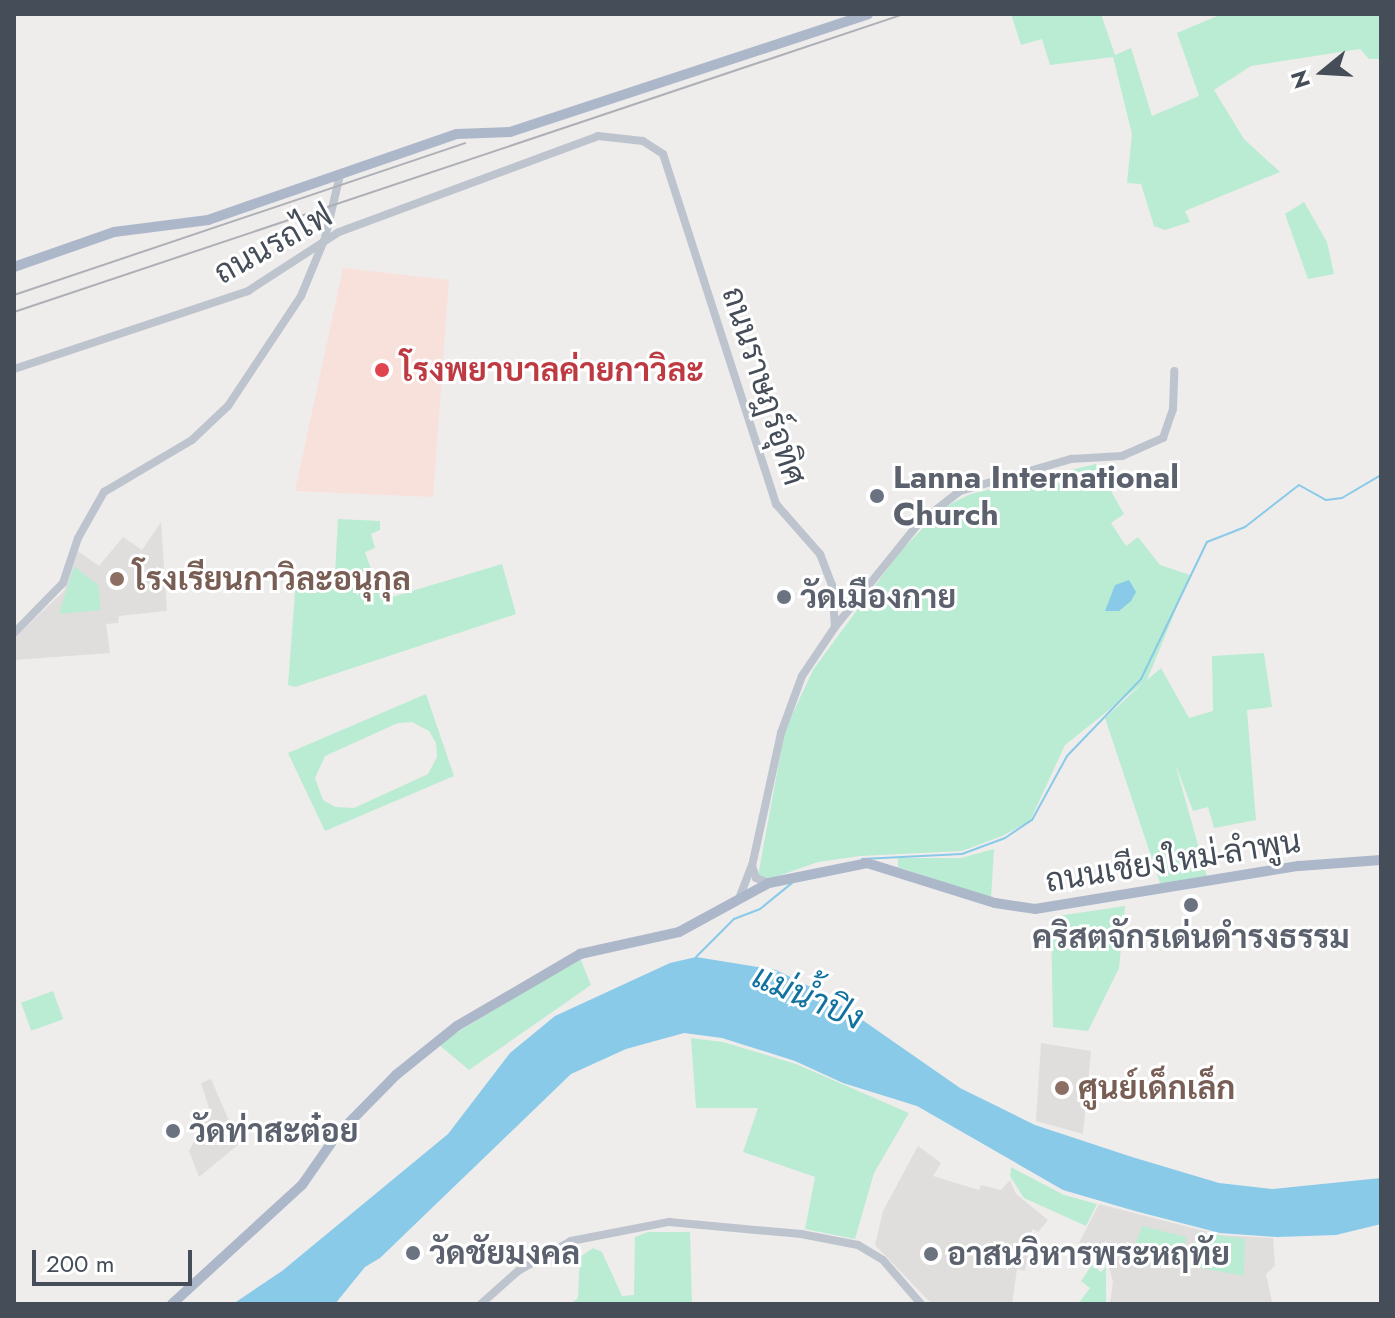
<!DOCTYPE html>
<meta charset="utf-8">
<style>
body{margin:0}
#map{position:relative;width:1395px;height:1318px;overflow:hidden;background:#efecec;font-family:Jost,Sarabun,sans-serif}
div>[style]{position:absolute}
.education>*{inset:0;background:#e0dddd}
.medical>*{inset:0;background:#f9e1db}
.green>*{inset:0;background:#baecd3;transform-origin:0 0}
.water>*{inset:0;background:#88cae8}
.stream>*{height:2px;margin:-1px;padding:0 1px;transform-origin:1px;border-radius:1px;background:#88cae8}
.minor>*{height:8px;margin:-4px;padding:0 4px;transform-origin:4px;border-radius:4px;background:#bdc4ce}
.major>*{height:10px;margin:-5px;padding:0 5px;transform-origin:5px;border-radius:5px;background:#acb8ca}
.rail>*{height:2px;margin:-1px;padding:0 1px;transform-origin:1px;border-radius:1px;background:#aeb0b6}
.dots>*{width:22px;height:22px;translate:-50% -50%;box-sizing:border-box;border:4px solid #fff;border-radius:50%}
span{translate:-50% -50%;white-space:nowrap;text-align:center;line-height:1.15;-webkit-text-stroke:6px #fff;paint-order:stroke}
.street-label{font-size:32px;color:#454d58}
.health-label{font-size:32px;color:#be3a42;font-weight:700}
.left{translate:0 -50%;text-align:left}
.worship-label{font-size:32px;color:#5b616d;font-weight:700}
.education-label{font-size:32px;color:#785e54;font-weight:700}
.water-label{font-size:34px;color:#11729f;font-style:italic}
.frame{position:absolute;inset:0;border:16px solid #454d58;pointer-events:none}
.north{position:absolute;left:1283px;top:32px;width:80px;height:80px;-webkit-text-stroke:6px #fff;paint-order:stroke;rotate:252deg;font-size:22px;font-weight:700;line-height:32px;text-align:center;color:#454d58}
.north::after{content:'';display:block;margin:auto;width:28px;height:36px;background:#454d58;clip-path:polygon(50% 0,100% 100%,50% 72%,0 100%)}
.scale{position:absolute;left:32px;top:1250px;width:160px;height:36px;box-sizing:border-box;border:4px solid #454d58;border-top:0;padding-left:10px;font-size:24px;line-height:28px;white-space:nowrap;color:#454d58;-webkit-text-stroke:6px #fff;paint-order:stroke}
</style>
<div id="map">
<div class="education">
<div style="clip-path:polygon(161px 522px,167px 611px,119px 616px,118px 623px,106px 624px,110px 653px,14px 660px,14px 638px,64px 591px,78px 551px,99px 566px,123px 537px,142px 550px)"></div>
<div style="clip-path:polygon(1041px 1043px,1091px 1051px,1083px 1134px,1036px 1121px)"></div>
<div style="clip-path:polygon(211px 1079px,239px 1144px,199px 1177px,189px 1151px,210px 1111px,201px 1083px)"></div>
<div style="clip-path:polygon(918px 1146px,941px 1163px,933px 1176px,979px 1190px,981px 1185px,1001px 1190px,1010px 1180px,1016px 1194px,1048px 1220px,1038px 1232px,1032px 1229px,1025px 1271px,1017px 1269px,1012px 1304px,932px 1304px,875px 1245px,883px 1211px)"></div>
<div style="clip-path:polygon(1099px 1204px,1220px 1235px,1273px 1238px,1275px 1266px,1266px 1274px,1272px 1302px,1293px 1304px,1110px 1304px,1113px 1282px,1107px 1259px,1078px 1245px)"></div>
</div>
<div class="medical">
<div style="clip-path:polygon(343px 268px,449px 280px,433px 497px,295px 491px)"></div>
</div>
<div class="green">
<div style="clip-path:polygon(1011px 14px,1101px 14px,1115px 55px,1131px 48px,1152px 116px,1199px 96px,1177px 33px,1222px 14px,1381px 14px,1381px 59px,1369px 59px,1360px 49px,1251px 66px,1214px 90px,1244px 139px,1280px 172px,1185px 211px,1190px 222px,1165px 230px,1154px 226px,1141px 184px,1127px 183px,1132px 134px,1113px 57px,1050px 65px,1042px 39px,1021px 45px)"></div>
<div style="clip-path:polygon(1304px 202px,1327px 242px,1334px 274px,1308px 279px,1285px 214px)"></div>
<div style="clip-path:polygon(1096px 464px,1124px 514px,1111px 523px,1126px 546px,1138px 537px,1160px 565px,1190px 575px,1147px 680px,1161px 668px,1189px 718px,1213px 711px,1212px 656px,1264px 653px,1272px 707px,1247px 710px,1256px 820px,1214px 828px,1208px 807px,1193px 811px,1175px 763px,1207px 877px,1161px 886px,1105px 718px,1144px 682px,1065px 745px,1030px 821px,1002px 836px,962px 851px,860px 856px,818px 862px,767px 880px,758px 876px,785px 730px,813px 670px,899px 553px,942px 508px,971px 494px)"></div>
<div style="clip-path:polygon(338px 519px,380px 521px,380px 530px,371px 534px,375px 548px,365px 552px,379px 592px,392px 597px,502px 564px,516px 614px,295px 687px,288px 685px,296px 579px,316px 581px,335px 574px)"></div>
<div style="clip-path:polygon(74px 566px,98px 585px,101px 610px,59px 614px)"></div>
<div style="clip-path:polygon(evenodd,426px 694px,454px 776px,325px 831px,288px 753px,426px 694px,412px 722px,429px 731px,436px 743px,437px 757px,428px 774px,354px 808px,335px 807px,323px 800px,315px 778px,325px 756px,398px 723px,412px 722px)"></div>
<div style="clip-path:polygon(994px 849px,991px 898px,898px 867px,898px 858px,961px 858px)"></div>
<div style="clip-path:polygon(1125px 906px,1119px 968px,1088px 1031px,1053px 1027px,1051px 917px)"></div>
<div style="clip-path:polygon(580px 958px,591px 985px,469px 1070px,438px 1044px)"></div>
<div style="left:53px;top:991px;width:30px;height:34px;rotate:70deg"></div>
<div style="clip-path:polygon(691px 1038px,723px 1042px,796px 1064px,909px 1113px,874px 1173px,855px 1239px,805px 1229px,815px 1177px,743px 1152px,758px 1108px,696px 1108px)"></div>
<div style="clip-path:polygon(1011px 1167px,1064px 1195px,1097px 1204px,1086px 1226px,1024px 1198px,1010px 1176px)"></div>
<div style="clip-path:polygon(1142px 1226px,1186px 1237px,1183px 1255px,1133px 1251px)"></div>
<div style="clip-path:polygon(648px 1232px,690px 1232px,692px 1304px,570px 1304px,578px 1298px,580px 1257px,593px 1248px,602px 1252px,622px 1296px,634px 1295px,635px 1237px)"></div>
<div style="clip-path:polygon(1197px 1232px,1245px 1239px,1244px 1276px,1190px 1266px)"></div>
<div style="clip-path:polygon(1092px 1265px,1101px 1272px,1106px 1267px,1106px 1304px,1078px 1304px,1090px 1288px,1081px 1281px)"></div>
</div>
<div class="water">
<div style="clip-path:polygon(1129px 580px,1136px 592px,1131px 601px,1119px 611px,1105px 611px,1115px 585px)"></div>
<div style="clip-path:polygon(696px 957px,776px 970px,825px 994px,960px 1088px,1035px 1125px,1132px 1157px,1219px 1183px,1273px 1189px,1381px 1178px,1381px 1224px,1336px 1235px,1277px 1237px,1220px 1233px,1135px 1211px,1063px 1190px,917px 1106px,843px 1083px,795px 1061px,722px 1038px,684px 1033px,626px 1049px,571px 1074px,380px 1258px,365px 1267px,335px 1304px,233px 1304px,282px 1271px,448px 1134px,510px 1053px,555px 1016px,670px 963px)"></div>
</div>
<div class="stream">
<div style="left:862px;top:859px;width:100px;rotate:-2.9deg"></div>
<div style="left:962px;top:854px;width:46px;rotate:-20.4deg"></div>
<div style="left:1005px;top:838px;width:32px;rotate:-34deg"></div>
<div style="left:1032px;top:820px;width:73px;rotate:-61.3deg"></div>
<div style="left:1067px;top:756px;width:107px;rotate:-46.1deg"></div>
<div style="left:1141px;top:679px;width:152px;rotate:-64.3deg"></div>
<div style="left:1207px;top:542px;width:41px;rotate:-21.5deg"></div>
<div style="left:1245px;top:527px;width:68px;rotate:-37.9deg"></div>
<div style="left:1299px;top:485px;width:31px;rotate:29deg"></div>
<div style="left:1326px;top:500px;width:16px;rotate:-7deg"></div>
<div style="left:1342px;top:498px;width:45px;rotate:-30.5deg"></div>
<div style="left:696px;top:957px;width:54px;rotate:-45deg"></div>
<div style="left:734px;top:919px;width:28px;rotate:-21deg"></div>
<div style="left:760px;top:909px;width:41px;rotate:-39.1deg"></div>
</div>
<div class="minor">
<div style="left:14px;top:369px;width:247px;rotate:-18.4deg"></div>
<div style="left:248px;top:291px;width:108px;rotate:-33deg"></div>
<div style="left:339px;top:232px;width:276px;rotate:-20.3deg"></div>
<div style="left:598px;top:136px;width:45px;rotate:6.3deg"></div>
<div style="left:643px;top:141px;width:24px;rotate:33deg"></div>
<div style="left:663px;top:154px;width:368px;rotate:72.1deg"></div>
<div style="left:776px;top:504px;width:67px;rotate:48.7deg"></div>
<div style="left:820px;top:554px;width:33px;rotate:69deg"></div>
<div style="left:832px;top:585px;width:42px;rotate:85.9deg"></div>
<div style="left:14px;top:633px;width:70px;rotate:-45.6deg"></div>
<div style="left:63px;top:583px;width:47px;rotate:-71.6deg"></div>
<div style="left:78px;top:538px;width:53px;rotate:-60.5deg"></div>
<div style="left:104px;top:492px;width:102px;rotate:-30.6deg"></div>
<div style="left:192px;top:440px;width:50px;rotate:-43.4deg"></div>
<div style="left:228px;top:406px;width:132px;rotate:-56.4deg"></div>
<div style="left:301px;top:296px;width:63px;rotate:-67.5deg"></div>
<div style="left:325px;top:238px;width:65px;rotate:-76.6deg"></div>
<div style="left:769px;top:883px;width:14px;rotate:-159deg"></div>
<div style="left:756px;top:878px;width:13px;rotate:-108deg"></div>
<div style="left:752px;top:866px;width:136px;rotate:-77.7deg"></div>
<div style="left:781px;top:733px;width:61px;rotate:-69.8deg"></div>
<div style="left:802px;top:676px;width:59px;rotate:-56deg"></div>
<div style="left:835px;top:627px;width:134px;rotate:-51.1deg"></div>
<div style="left:919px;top:523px;width:52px;rotate:-38deg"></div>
<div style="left:960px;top:491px;width:116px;rotate:-16.1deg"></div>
<div style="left:1071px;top:459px;width:51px;rotate:-3.4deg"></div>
<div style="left:1122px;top:456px;width:45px;rotate:-23.7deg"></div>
<div style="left:1163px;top:438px;width:31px;rotate:-71deg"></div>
<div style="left:1173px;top:409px;width:38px;rotate:-88deg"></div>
<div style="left:740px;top:896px;width:31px;rotate:-69deg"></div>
<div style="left:481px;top:1304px;width:50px;rotate:-41.7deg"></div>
<div style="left:518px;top:1271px;width:61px;rotate:-29.5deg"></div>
<div style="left:571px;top:1241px;width:100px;rotate:-11deg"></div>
<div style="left:669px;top:1222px;width:133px;rotate:5.2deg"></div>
<div style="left:801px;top:1234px;width:58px;rotate:10.9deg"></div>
<div style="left:858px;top:1245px;width:29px;rotate:31deg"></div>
<div style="left:883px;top:1260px;width:58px;rotate:49.2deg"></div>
</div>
<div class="major">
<div style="left:14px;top:267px;width:106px;rotate:-19.3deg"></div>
<div style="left:114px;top:232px;width:95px;rotate:-7.3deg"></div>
<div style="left:208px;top:220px;width:263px;rotate:-19.1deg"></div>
<div style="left:457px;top:134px;width:53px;rotate:-2.2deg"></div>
<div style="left:510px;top:132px;width:377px;rotate:-18.2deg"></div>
<div style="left:172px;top:1304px;width:176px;rotate:-42.5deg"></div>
<div style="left:302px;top:1185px;width:60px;rotate:-55.2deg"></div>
<div style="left:336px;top:1136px;width:86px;rotate:-45.5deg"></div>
<div style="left:396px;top:1075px;width:78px;rotate:-38.8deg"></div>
<div style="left:457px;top:1026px;width:143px;rotate:-30.3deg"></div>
<div style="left:580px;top:954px;width:101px;rotate:-12.5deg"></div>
<div style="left:679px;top:932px;width:102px;rotate:-28.6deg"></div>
<div style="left:769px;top:883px;width:100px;rotate:-11.5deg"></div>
<div style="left:867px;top:863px;width:134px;rotate:17.4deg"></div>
<div style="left:995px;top:903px;width:40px;rotate:8.5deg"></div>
<div style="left:1035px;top:909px;width:267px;rotate:-9.3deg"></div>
<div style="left:1299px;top:866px;width:82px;rotate:-4.2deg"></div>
</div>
<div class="rail">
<div style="left:14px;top:295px;width:476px;rotate:-18.6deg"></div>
<div style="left:14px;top:312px;width:939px;rotate:-18.51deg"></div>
</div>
<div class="dots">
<div style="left:382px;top:370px;background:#e0444e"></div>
<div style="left:877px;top:496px;background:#6b7280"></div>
<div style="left:117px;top:579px;background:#8d6e63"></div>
<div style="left:784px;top:597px;background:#6b7280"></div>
<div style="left:1191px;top:905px;background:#6b7280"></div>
<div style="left:1062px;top:1088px;background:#8d6e63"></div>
<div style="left:173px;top:1131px;background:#6b7280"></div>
<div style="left:413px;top:1253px;background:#6b7280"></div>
<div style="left:931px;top:1254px;background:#6b7280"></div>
</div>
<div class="street-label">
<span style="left:273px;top:244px;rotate:-29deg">ถนนรถไฟ</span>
<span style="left:764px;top:386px;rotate:72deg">ถนนราษฎร์อุทิศ</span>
<span style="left:1173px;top:861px;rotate:-9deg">ถนนเชียงใหม่-ลำพูน</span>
</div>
<div class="health-label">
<span class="left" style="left:400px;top:370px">โรงพยาบาลค่ายกาวิละ</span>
</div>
<div class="worship-label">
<span class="left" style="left:893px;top:496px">Lanna International<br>Church</span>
<span class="left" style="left:800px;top:597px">วัดเมืองกาย</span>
<span style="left:1191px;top:937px">คริสตจักรเด่นดำรงธรรม</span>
<span class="left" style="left:189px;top:1131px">วัดท่าสะต๋อย</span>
<span class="left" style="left:429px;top:1253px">วัดชัยมงคล</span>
<span class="left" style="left:947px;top:1254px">อาสนวิหารพระหฤทัย</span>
</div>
<div class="education-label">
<span class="left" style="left:133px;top:579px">โรงเรียนกาวิละอนุกุล</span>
<span class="left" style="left:1078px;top:1088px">ศูนย์เด็กเล็ก</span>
</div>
<div class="water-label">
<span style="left:808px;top:997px;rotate:23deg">แม่น้ำปิง</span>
</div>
<div class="frame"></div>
<div class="north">N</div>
<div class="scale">200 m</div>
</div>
